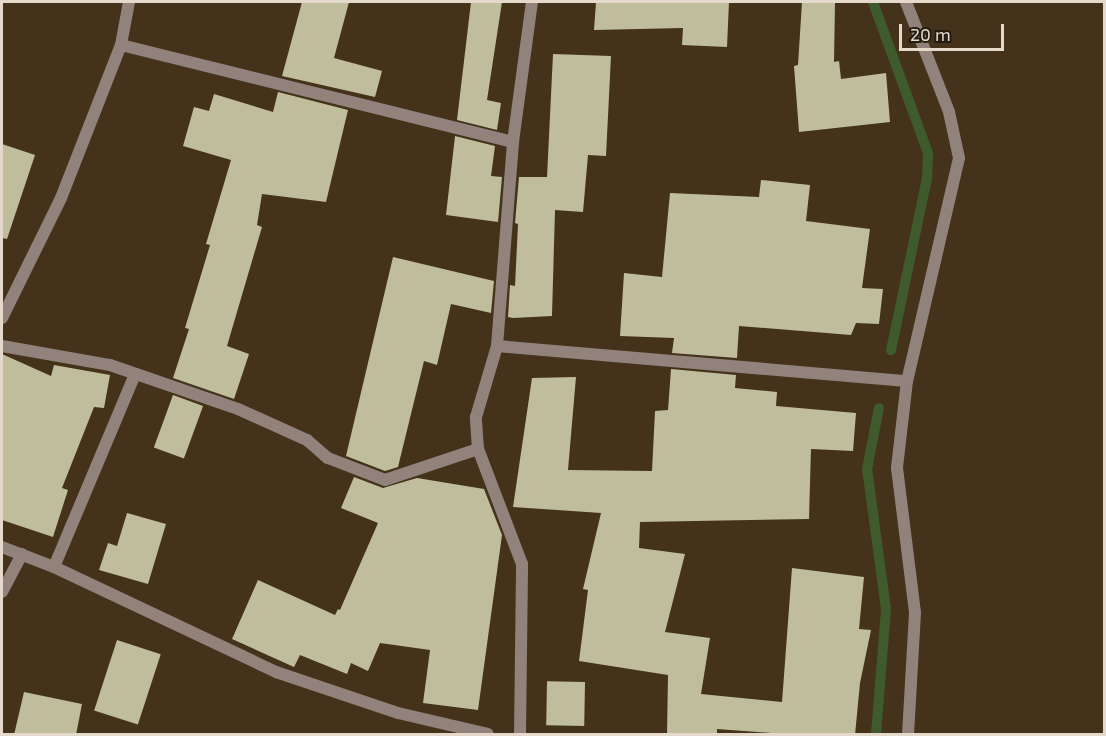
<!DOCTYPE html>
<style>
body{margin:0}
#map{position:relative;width:1106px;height:736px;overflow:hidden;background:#44321b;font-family:"Exo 2",sans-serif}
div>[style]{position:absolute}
.stream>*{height:10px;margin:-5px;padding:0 5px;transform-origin:5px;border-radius:5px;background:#3f5b2d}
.building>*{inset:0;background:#c0bd9c;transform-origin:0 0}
.minor>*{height:12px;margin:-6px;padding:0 6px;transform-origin:6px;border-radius:6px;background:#91827c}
.tertiary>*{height:12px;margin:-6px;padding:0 6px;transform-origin:6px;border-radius:6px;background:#91827c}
span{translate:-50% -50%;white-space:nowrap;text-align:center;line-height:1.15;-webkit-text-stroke:6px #241c11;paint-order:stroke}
.frame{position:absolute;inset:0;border:3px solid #e5d9cc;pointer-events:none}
.scale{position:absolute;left:899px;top:24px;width:105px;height:27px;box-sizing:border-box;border:3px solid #e5d9cc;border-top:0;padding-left:8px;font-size:18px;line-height:21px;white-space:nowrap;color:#e5d9cc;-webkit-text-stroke:4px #241c11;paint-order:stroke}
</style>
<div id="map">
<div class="stream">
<div style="left:873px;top:2px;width:161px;rotate:70deg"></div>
<div style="left:928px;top:153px;width:25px;rotate:92deg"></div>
<div style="left:927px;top:178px;width:176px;rotate:101.8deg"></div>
<div style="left:876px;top:734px;width:125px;rotate:-85.4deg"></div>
<div style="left:886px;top:609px;width:141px;rotate:-97.7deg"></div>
<div style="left:867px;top:469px;width:62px;rotate:-78.9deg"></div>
</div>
<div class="building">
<div style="clip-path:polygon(302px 2px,349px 2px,334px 58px,382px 71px,375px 97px,282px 76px)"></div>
<div style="clip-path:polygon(471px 2px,502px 2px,487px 100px,501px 103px,497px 130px,457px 120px)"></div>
<div style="clip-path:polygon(596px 2px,729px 2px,727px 47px,682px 45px,683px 28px,594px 30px)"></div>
<div style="clip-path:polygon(802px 2px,835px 2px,834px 62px,839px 61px,841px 79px,886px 73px,890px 122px,799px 132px,794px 66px,798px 65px)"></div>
<div style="clip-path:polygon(553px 54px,611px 56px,606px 156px,588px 155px,583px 212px,555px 210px,552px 316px,513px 318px,508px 317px,510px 285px,515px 286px,518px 224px,515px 223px,519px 177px,547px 177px)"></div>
<div style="clip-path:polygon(278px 92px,348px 110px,326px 202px,262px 194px,257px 225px,262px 227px,227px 346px,249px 354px,234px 399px,173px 378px,189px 329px,185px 328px,210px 245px,206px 244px,231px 160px,183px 146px,194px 107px,209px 111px,214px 94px,273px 112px)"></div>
<div style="clip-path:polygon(455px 136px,495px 146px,491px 176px,502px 177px,498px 222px,446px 215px)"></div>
<div style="clip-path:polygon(2px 144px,35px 155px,7px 239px,2px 238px)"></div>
<div style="clip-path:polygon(761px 180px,810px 185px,806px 221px,870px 229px,862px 288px,883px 289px,879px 324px,856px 323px,851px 335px,739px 326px,737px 358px,672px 353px,674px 338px,620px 336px,624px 273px,662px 277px,670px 193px,759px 197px)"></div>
<div style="clip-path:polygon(393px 257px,494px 281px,491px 313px,451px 304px,437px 365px,424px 361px,398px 467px,385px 471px,346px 456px)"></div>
<div style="clip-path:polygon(2px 354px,51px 376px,54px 365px,110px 375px,104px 408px,94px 407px,62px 488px,68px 490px,53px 537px,2px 520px)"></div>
<div style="clip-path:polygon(671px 369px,736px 375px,735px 388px,777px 392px,776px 406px,856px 413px,853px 451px,811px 449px,809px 519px,640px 522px,639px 548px,685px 554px,665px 632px,710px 638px,701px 694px,782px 702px,792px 568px,864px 577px,859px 629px,871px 630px,860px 683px,855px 735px,799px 735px,717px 729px,717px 735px,667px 735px,668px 675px,579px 661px,588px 590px,583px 589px,601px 513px,513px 507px,532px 378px,576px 377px,568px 470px,652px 471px,655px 411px,668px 410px)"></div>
<div style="left:173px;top:395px;width:32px;height:56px;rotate:20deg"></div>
<div style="clip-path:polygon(354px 477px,383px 488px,417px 478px,484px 489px,502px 535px,478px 710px,423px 703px,430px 650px,380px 643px,368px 671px,351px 663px,347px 674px,300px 655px,294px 667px,232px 639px,258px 580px,335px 615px,338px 609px,340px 610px,378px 523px,341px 508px)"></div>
<div style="clip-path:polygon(127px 513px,166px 524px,148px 584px,99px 570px,108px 543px,117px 546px)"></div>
<div style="left:117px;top:640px;width:46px;height:74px;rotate:18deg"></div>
<div style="left:585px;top:682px;width:44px;height:38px;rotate:91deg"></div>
<div style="clip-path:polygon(24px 692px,82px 704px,76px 735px,14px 735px)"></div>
</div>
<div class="minor">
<div style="left:121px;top:45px;width:404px;rotate:13.9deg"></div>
<div style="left:2px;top:318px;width:134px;rotate:-63.8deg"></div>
<div style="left:61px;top:198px;width:164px;rotate:-68.6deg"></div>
<div style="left:121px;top:45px;width:44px;rotate:-79.5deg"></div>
<div style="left:2px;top:346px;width:110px;rotate:10deg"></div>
<div style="left:110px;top:365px;width:135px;rotate:19deg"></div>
<div style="left:238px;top:409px;width:76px;rotate:24.2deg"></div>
<div style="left:307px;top:440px;width:28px;rotate:41deg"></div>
<div style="left:328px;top:458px;width:61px;rotate:21.1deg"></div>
<div style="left:385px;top:480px;width:98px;rotate:-18.4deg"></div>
<div style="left:497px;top:346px;width:411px;rotate:4.9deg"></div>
<div style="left:2px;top:547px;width:56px;rotate:21deg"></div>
<div style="left:54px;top:567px;width:246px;rotate:25.3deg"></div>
<div style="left:276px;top:672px;width:129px;rotate:18.6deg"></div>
<div style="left:398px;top:713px;width:92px;rotate:13.1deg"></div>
<div style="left:54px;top:567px;width:209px;rotate:-67.2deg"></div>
<div style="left:2px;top:592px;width:43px;rotate:-62.2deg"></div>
<div style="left:520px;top:734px;width:170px;rotate:-89.3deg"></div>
<div style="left:522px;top:564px;width:123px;rotate:-110.9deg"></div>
<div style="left:478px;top:449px;width:32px;rotate:-94deg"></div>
<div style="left:476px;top:417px;width:74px;rotate:-73.5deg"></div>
<div style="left:497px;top:346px;width:205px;rotate:-85.5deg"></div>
<div style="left:513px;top:142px;width:141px;rotate:-82.3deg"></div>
</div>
<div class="tertiary">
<div style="left:906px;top:2px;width:118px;rotate:68.6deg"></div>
<div style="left:949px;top:112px;width:47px;rotate:77.7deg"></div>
<div style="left:959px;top:158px;width:229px;rotate:103.1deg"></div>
<div style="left:907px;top:381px;width:88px;rotate:96.6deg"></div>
<div style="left:897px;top:468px;width:146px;rotate:82.9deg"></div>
<div style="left:915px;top:613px;width:121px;rotate:93.3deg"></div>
</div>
<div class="frame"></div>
<div class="scale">20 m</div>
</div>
